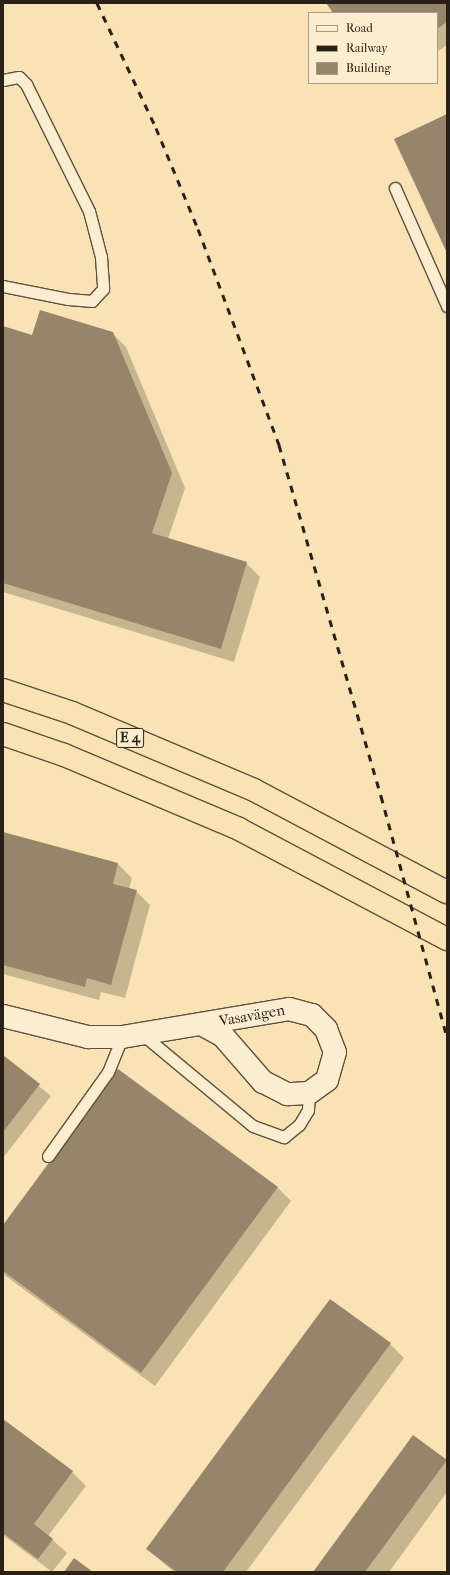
<!DOCTYPE html>
<meta charset="utf-8">
<style>
body{margin:0}
#map{position:relative;width:450px;height:1575px;overflow:hidden;background:#f9e3b5;font-family:"IM FELL French Canon",serif}
div>[style]{position:absolute}
.shadow>*{inset:0;background:#0003}
.building>*{inset:0;background:#96856a}
.roads{filter:drop-shadow(1px 0 #5e513f) drop-shadow(-1px 0 #5e513f) drop-shadow(0 1px #5e513f) drop-shadow(0 -1px #5e513f)}
.service>*{height:11px;margin:-5.5px;padding:0 5.5px;transform-origin:5.5px;border-radius:5.5px;background:#fbedcf}
.minor>*{height:22px;margin:-11px;padding:0 11px;transform-origin:11px;border-radius:11px;background:#fbedcf}
.motorway>*{height:22px;margin:-11px;padding:0 11px;transform-origin:11px;border-radius:11px;background:#f9e3b5}
.rail>*{height:3px;margin-top:-1.5px;transform-origin:0;background:repeating-linear-gradient(90deg,#2a2018 0 7px,transparent 0 14px)}
span{translate:-50% -50%;white-space:nowrap;text-align:center;line-height:1.15;-webkit-text-stroke:3px #fbedcf;paint-order:stroke}
.shield-label span{padding:1px 3px;background:#fbedcf;border:1px solid;border-radius:3px;-webkit-text-stroke-width:0}
.shield-label{font-size:14px;color:#2a2018;font-weight:700}
.street-label{font-size:15px;color:#2a2018}
.frame{position:absolute;inset:0;border:4px solid #2a2018;pointer-events:none}
.legend{position:absolute;left:308px;top:12px;width:130px;height:72px;box-sizing:border-box;background:#fbedcf;border:1px solid #a79b86;margin:0;padding:5px 7px;list-style:none;font-size:12px;color:#2a2018}
.legend li{display:flex;align-items:center;gap:8px;height:20px}
.legend b{width:20px;border:1px solid #a79b86}
</style>
<div id="map">
<div class="shadow">
<div style="clip-path:polygon(327px 3px,447px 3px,447px 45px,437px 52px,437px 13px,334px 13px)"></div>
<div style="clip-path:polygon(3px 327px,33px 336px,112px 333px,126px 347px,185px 488px,168px 539px,246px 563px,260px 577px,234px 662px,3px 592px)"></div>
<div style="clip-path:polygon(3px 833px,118px 864px,132px 878px,129px 889px,136px 891px,150px 905px,125px 998px,101px 992px,99px 1000px,3px 974px)"></div>
<div style="clip-path:polygon(3px 1057px,51px 1096px,3px 1158px)"></div>
<div style="clip-path:polygon(277px 1187px,291px 1201px,155px 1386px,3px 1274px,3px 1227px)"></div>
<div style="clip-path:polygon(330px 1300px,390px 1344px,404px 1358px,246px 1572px,174px 1572px,147px 1549px)"></div>
<div style="clip-path:polygon(3px 1420px,72px 1472px,86px 1486px,48px 1536px,67px 1553px,52px 1572px,3px 1535px)"></div>
<div style="clip-path:polygon(413px 1436px,447px 1461px,447px 1492px,389px 1572px,315px 1572px)"></div>
</div>
<div class="building">
<div style="clip-path:polygon(326px 3px,447px 3px,447px 22px,437px 29px,437px 13px,333px 13px)"></div>
<div style="clip-path:polygon(447px 114px,447px 253px,394px 139px)"></div>
<div style="clip-path:polygon(40px 310px,113px 332px,172px 473px,152px 533px,247px 562px,221px 649px,3px 583px,3px 326px,32px 335px)"></div>
<div style="clip-path:polygon(3px 832px,118px 863px,113px 884px,137px 890px,111px 985px,87px 978px,85px 987px,3px 965px)"></div>
<div style="clip-path:polygon(3px 1055px,40px 1084px,3px 1132px)"></div>
<div style="clip-path:polygon(118px 1069px,278px 1187px,141px 1373px,3px 1271px,3px 1225px)"></div>
<div style="clip-path:polygon(330px 1299px,391px 1343px,223px 1572px,177px 1572px,146px 1549px)"></div>
<div style="clip-path:polygon(3px 1419px,73px 1471px,34px 1524px,53px 1539px,38px 1559px,3px 1533px)"></div>
<div style="clip-path:polygon(413px 1435px,447px 1460px,365px 1572px,313px 1572px)"></div>
<div style="clip-path:polygon(74px 1558px,93px 1572px,64px 1572px)"></div>
</div>
<div class="roads">
<div class="service">
<div style="left:3px;top:80px;width:16px;rotate:-11deg"></div>
<div style="left:19px;top:77px;width:10px;rotate:45deg"></div>
<div style="left:26px;top:84px;width:142px;rotate:63.6deg"></div>
<div style="left:89px;top:211px;width:48px;rotate:75.4deg"></div>
<div style="left:101px;top:257px;width:32px;rotate:86deg"></div>
<div style="left:103px;top:289px;width:16px;rotate:133deg"></div>
<div style="left:92px;top:301px;width:24px;rotate:-175deg"></div>
<div style="left:68px;top:299px;width:66px;rotate:-168.7deg"></div>
<div style="left:395px;top:188px;width:129px;rotate:66.2deg"></div>
<div style="left:142px;top:1034px;width:144px;rotate:39.7deg"></div>
<div style="left:253px;top:1126px;width:33px;rotate:20deg"></div>
<div style="left:284px;top:1137px;width:19px;rotate:-39deg"></div>
<div style="left:299px;top:1125px;width:17px;rotate:-59deg"></div>
<div style="left:308px;top:1110px;width:17px;rotate:-87deg"></div>
<div style="left:48px;top:1156px;width:103px;rotate:-54.5deg"></div>
<div style="left:108px;top:1072px;width:38px;rotate:-68deg"></div>
</div>
<div class="minor">
<div style="left:3px;top:1016px;width:88px;rotate:13.9deg"></div>
<div style="left:88px;top:1037px;width:34px"></div>
<div style="left:122px;top:1037px;width:169px;rotate:-9.5deg"></div>
<div style="left:289px;top:1009px;width:24px;rotate:15deg"></div>
<div style="left:312px;top:1015px;width:20px;rotate:45deg"></div>
<div style="left:326px;top:1029px;width:25px;rotate:69deg"></div>
<div style="left:335px;top:1052px;width:29px;rotate:106deg"></div>
<div style="left:327px;top:1080px;width:22px;rotate:144deg"></div>
<div style="left:309px;top:1093px;width:22px;rotate:177deg"></div>
<div style="left:287px;top:1094px;width:27px;rotate:-153deg"></div>
<div style="left:263px;top:1082px;width:61px;rotate:-131deg"></div>
<div style="left:223px;top:1036px;width:23px;rotate:-151deg"></div>
</div>
<div class="motorway">
<div style="left:3px;top:690px;width:73px;rotate:18.4deg"></div>
<div style="left:72px;top:713px;width:198px;rotate:22.9deg"></div>
<div style="left:254px;top:790px;width:218px;rotate:27.9deg"></div>
<div style="left:3px;top:734px;width:65px;rotate:19deg"></div>
<div style="left:64px;top:755px;width:190px;rotate:22.9deg"></div>
<div style="left:239px;top:829px;width:235px;rotate:27.9deg"></div>
</div>
</div>
<div class="rail">
<div style="left:97px;top:3px;width:138px;rotate:64.7deg"></div>
<div style="left:156px;top:128px;width:109px;rotate:67.4deg"></div>
<div style="left:198px;top:229px;width:231px;rotate:69.4deg"></div>
<div style="left:279px;top:445px;width:366px;rotate:73.8deg"></div>
<div style="left:381px;top:796px;width:250px;rotate:74.7deg"></div>
</div>
<div class="shield-label">
<span style="left:130px;top:738px">E 4</span>
</div>
<div class="street-label">
<span style="left:252px;top:1016px;rotate:-10deg">Vasavägen</span>
</div>
<div class="frame"></div>
<ul class="legend">
<li><b style="height:5px;background:#fbedcf"></b>Road</li>
<li><b style="height:5px;background:#2a2018"></b>Railway</li>
<li><b style="height:11px;background:#96856a"></b>Building</li>
</ul>
</div>
